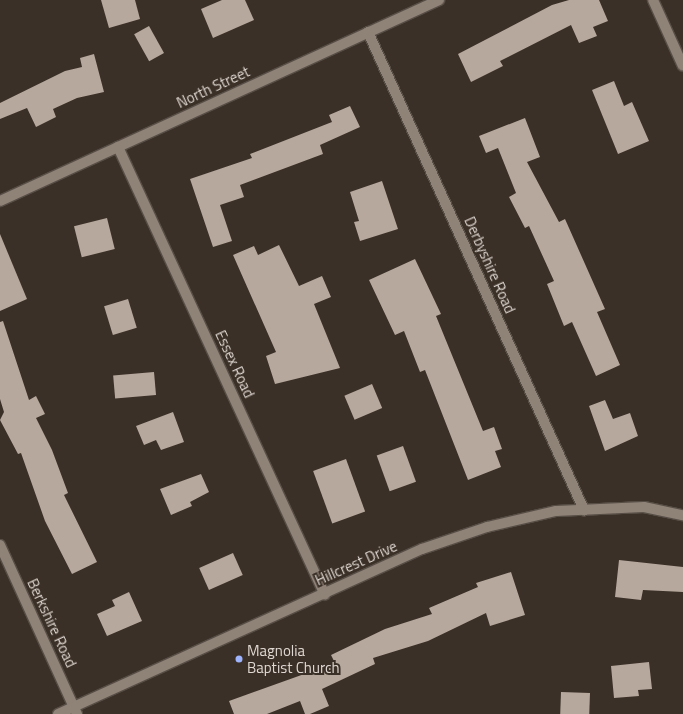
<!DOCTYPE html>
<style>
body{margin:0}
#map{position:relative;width:683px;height:714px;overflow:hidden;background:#3b3027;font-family:"Titillium Web",sans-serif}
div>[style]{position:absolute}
.building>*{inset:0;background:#b6a89d;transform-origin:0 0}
.roads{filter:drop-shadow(1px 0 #574e46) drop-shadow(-1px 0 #574e46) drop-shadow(0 1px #574e46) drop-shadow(0 -1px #574e46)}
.street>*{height:10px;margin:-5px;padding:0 5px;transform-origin:5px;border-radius:5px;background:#8f8277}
.dots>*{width:11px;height:11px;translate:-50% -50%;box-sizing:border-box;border:2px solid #3b3027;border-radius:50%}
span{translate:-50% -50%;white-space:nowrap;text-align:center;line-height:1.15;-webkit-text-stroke:4px #3b3027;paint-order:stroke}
.street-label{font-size:15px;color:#dfd8d2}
.poi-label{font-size:15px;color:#dfd8d2}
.left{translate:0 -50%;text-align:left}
</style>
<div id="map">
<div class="building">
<div style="clip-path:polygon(101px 0,135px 0,140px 19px,109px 28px)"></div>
<div style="clip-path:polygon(222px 0,245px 0,254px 20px,213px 38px,201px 9px)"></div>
<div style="clip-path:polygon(569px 0,599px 0,608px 21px,593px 27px,597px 36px,579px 43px,571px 25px,500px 61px,503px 66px,471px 82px,458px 54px,552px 5px)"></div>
<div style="left:149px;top:26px;width:31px;height:17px;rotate:61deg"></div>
<div style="clip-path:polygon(94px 54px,104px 92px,77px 98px,53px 109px,56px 117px,36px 127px,27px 108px,0 119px,0 103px,65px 71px,82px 67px,80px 58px)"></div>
<div style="clip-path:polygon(614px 81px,624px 106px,632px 102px,649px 141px,618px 154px,592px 90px)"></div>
<div style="clip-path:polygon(350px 106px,360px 127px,320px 145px,323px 154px,240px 185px,244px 197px,220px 205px,232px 241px,213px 247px,190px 179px,252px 158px,250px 154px,332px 122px,329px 115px)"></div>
<div style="clip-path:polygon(525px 118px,540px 157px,527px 162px,559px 222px,565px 219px,605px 309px,597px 312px,620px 365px,596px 376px,572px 322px,564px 326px,547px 284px,554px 281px,529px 226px,525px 228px,509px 197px,516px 193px,498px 148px,486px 153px,479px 136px)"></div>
<div style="clip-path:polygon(382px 181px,398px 229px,360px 241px,354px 222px,359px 221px,350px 192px)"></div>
<div style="left:107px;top:218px;width:32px;height:34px;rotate:76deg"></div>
<div style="clip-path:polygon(0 234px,27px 299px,0 311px)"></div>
<div style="clip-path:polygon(279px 245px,299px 286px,322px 276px,331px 297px,314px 304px,340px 368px,275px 384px,266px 356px,276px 352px,233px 255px,254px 246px,258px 255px)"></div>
<div style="clip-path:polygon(415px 259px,441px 314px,436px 316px,483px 431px,494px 427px,502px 449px,495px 451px,501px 467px,468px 480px,425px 370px,420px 372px,404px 331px,395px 335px,369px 280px)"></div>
<div style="left:128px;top:299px;width:30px;height:25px;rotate:73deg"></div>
<div style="clip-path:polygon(3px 321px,29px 400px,36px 396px,45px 414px,36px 418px,52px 450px,68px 493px,64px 495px,97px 562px,72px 574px,45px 521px,21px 453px,18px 454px,0 420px,4px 412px,0 399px,0 322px)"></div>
<div style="left:154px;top:372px;width:23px;height:41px;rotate:85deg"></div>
<div style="left:372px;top:384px;width:26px;height:30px;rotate:67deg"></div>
<div style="clip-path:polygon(605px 400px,613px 419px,630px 413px,638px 436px,605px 451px,589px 406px)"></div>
<div style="clip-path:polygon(173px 412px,184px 442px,161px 450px,156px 440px,144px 445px,136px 426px)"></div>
<div style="left:403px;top:446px;width:38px;height:28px;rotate:70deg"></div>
<div style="left:346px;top:459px;width:56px;height:35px;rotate:70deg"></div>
<div style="clip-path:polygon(201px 474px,209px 492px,190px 502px,192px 506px,171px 515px,160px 489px)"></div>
<div style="left:233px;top:553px;width:24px;height:37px;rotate:66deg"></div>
<div style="clip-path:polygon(619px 560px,683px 567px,683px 592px,643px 590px,641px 600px,615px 597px)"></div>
<div style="clip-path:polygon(511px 572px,525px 615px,490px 626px,486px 613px,428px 641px,373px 658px,375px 664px,322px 689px,329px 706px,310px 714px,305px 714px,300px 701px,267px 714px,234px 714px,229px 701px,335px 663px,331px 655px,385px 629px,432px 614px,429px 608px,478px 587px,476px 583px)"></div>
<div style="clip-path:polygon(129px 592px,142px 621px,107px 636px,97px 614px,115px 606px,112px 600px)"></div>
<div style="clip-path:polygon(649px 662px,652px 689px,638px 690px,639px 696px,614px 698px,611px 666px)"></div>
<div style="left:561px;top:692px;width:29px;height:22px;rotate:2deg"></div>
</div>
<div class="roads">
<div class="street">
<div style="left:653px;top:0;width:72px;rotate:65.6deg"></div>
<div style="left:368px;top:32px;width:525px;rotate:65.68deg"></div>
<div style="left:118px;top:147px;width:493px;rotate:65.2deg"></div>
<div style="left:0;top:201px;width:483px;rotate:-24.6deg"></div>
<div style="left:0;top:545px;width:186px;rotate:65.5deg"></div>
<div style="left:58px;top:714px;width:400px;rotate:-24.4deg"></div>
<div style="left:422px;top:549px;width:69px;rotate:-18.7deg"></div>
<div style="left:487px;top:527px;width:71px;rotate:-13.1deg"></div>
<div style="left:556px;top:511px;width:88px;rotate:-2.6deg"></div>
<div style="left:644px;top:507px;width:40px;rotate:12deg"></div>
</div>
</div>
<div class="dots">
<div style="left:239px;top:659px;background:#9eb4fd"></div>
</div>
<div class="street-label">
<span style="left:213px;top:87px;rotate:-25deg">North Street</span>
<span style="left:490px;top:265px;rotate:66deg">Derbyshire Road</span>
<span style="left:235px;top:364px;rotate:65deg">Essex Road</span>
<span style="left:356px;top:563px;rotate:-24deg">Hillcrest Drive</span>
<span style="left:52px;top:623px;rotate:65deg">Berkshire Road</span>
</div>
<div class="poi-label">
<span class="left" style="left:247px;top:659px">Magnolia<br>Baptist Church</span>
</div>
</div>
